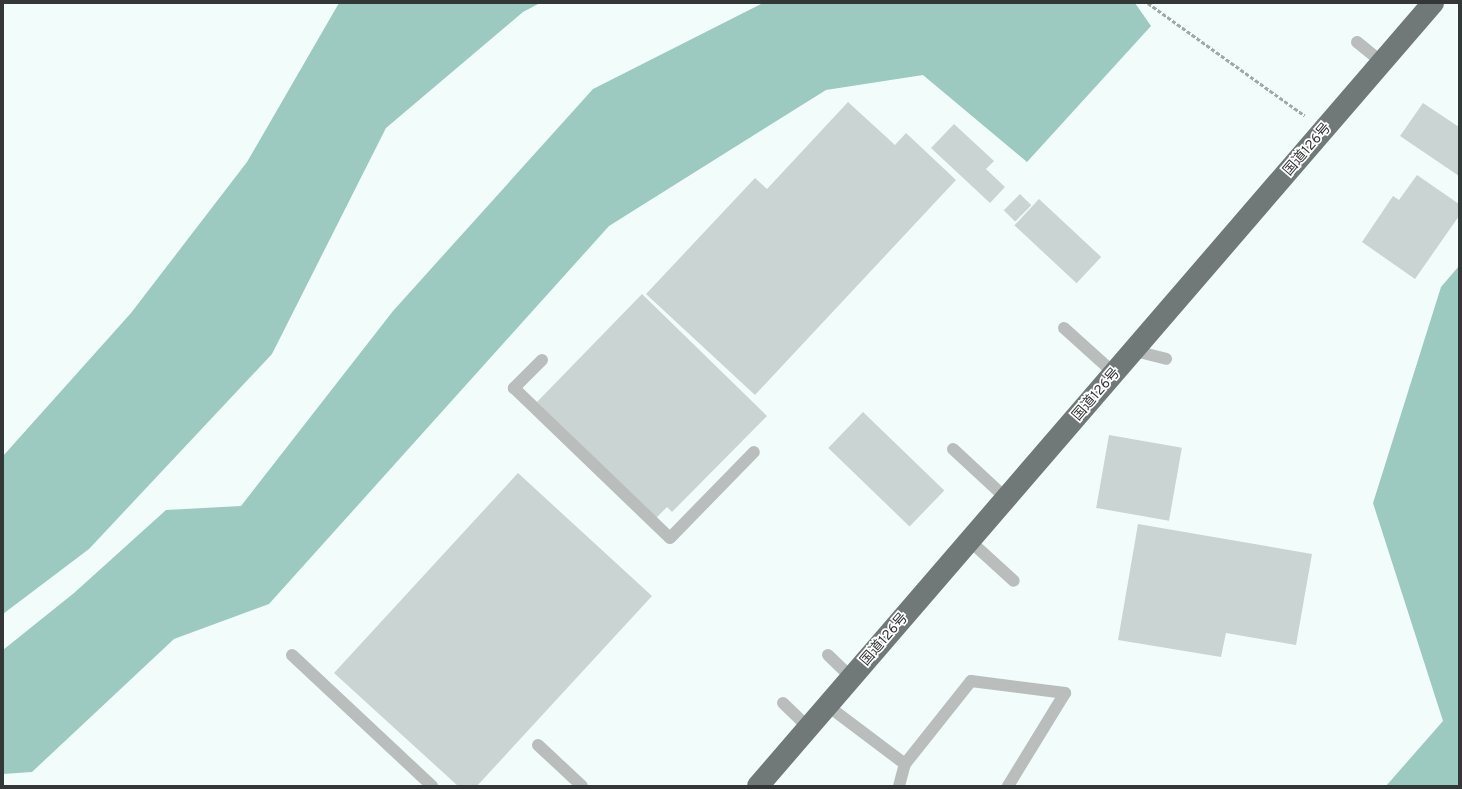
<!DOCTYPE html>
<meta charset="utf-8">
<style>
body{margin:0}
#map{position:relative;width:1462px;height:789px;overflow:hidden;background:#f2fdfb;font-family:Overpass,"Noto Sans JP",sans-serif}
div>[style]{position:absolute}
.forest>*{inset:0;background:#9ccac1}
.building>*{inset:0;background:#cad4d2;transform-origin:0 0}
.path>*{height:2.5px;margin-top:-1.25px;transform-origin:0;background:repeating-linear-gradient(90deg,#a1a9a8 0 4px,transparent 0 6px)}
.lane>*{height:12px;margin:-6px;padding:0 6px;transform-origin:6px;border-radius:6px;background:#b9bebd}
.highway>*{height:22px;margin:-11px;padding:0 11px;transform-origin:11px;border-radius:11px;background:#707977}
span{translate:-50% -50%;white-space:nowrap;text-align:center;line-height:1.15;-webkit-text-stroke:3.5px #fff;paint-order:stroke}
.street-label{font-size:14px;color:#333737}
.frame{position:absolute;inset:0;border:4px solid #333737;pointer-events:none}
</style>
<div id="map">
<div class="forest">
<div style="clip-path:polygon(339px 3px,540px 3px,523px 12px,386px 128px,272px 354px,89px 549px,3px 614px,3px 456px,131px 313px,247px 162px)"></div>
<div style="clip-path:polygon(763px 3px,1135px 3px,1151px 26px,1027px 162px,923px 75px,826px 90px,609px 226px,269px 604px,174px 639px,32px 772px,3px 774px,3px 650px,74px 593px,166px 510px,241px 506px,393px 311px,593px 89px)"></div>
<div style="clip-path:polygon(1459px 266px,1459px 786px,1386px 786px,1443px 721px,1373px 503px,1441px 287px)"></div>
</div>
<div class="building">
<div style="clip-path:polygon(848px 102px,895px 145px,906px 133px,956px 180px,755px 395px,646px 294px,755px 178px,767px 189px)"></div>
<div style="clip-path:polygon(1423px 103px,1459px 127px,1459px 176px,1400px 136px)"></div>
<div style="clip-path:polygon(954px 124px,994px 161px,986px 169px,1005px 187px,990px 203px,931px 148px)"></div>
<div style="clip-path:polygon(1417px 175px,1459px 204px,1459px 216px,1415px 279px,1362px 242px,1393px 196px,1399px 200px)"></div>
<div style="left:1020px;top:194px;width:16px;height:23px;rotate:45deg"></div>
<div style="left:1039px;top:199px;width:85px;height:36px;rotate:43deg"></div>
<div style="clip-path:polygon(642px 294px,767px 416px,672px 512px,667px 507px,656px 518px,537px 402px)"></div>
<div style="left:863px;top:412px;width:113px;height:50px;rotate:44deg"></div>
<div style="left:1109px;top:435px;width:74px;height:74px;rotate:10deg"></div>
<div style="clip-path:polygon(518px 473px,652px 596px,477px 786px,458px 786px,334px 673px)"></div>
<div style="clip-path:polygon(1138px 524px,1312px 554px,1296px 645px,1226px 633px,1221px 657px,1118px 640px)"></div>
</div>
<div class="path">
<div style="left:1148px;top:3px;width:193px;rotate:35.7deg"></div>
</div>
<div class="lane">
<div style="left:1357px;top:42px;width:32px;rotate:39deg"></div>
<div style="left:1064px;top:328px;width:69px;rotate:42deg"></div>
<div style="left:1135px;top:351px;width:32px;rotate:14deg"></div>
<div style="left:542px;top:360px;width:40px;rotate:135deg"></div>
<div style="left:514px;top:388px;width:216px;rotate:43.9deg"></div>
<div style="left:670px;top:538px;width:120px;rotate:-45.7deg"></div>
<div style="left:953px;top:449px;width:74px;rotate:42.8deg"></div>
<div style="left:970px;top:541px;width:59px;rotate:42.3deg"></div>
<div style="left:292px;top:655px;width:192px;rotate:43.1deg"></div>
<div style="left:828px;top:655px;width:33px;rotate:44deg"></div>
<div style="left:783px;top:703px;width:36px;rotate:44deg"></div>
<div style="left:828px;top:706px;width:96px;rotate:37deg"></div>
<div style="left:538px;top:745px;width:60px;rotate:43deg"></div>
<div style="left:899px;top:786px;width:23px;rotate:-75deg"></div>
<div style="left:905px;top:764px;width:106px;rotate:-51.5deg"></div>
<div style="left:971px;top:681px;width:95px;rotate:7.3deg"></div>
<div style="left:1065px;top:693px;width:109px;rotate:121.5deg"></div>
</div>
<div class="highway">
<div style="left:758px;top:786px;width:1034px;rotate:-49.24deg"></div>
</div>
<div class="street-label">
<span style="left:1308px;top:150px;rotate:-49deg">国道126号</span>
<span style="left:1097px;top:395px;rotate:-49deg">国道126号</span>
<span style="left:885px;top:640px;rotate:-49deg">国道126号</span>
</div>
<div class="frame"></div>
</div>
